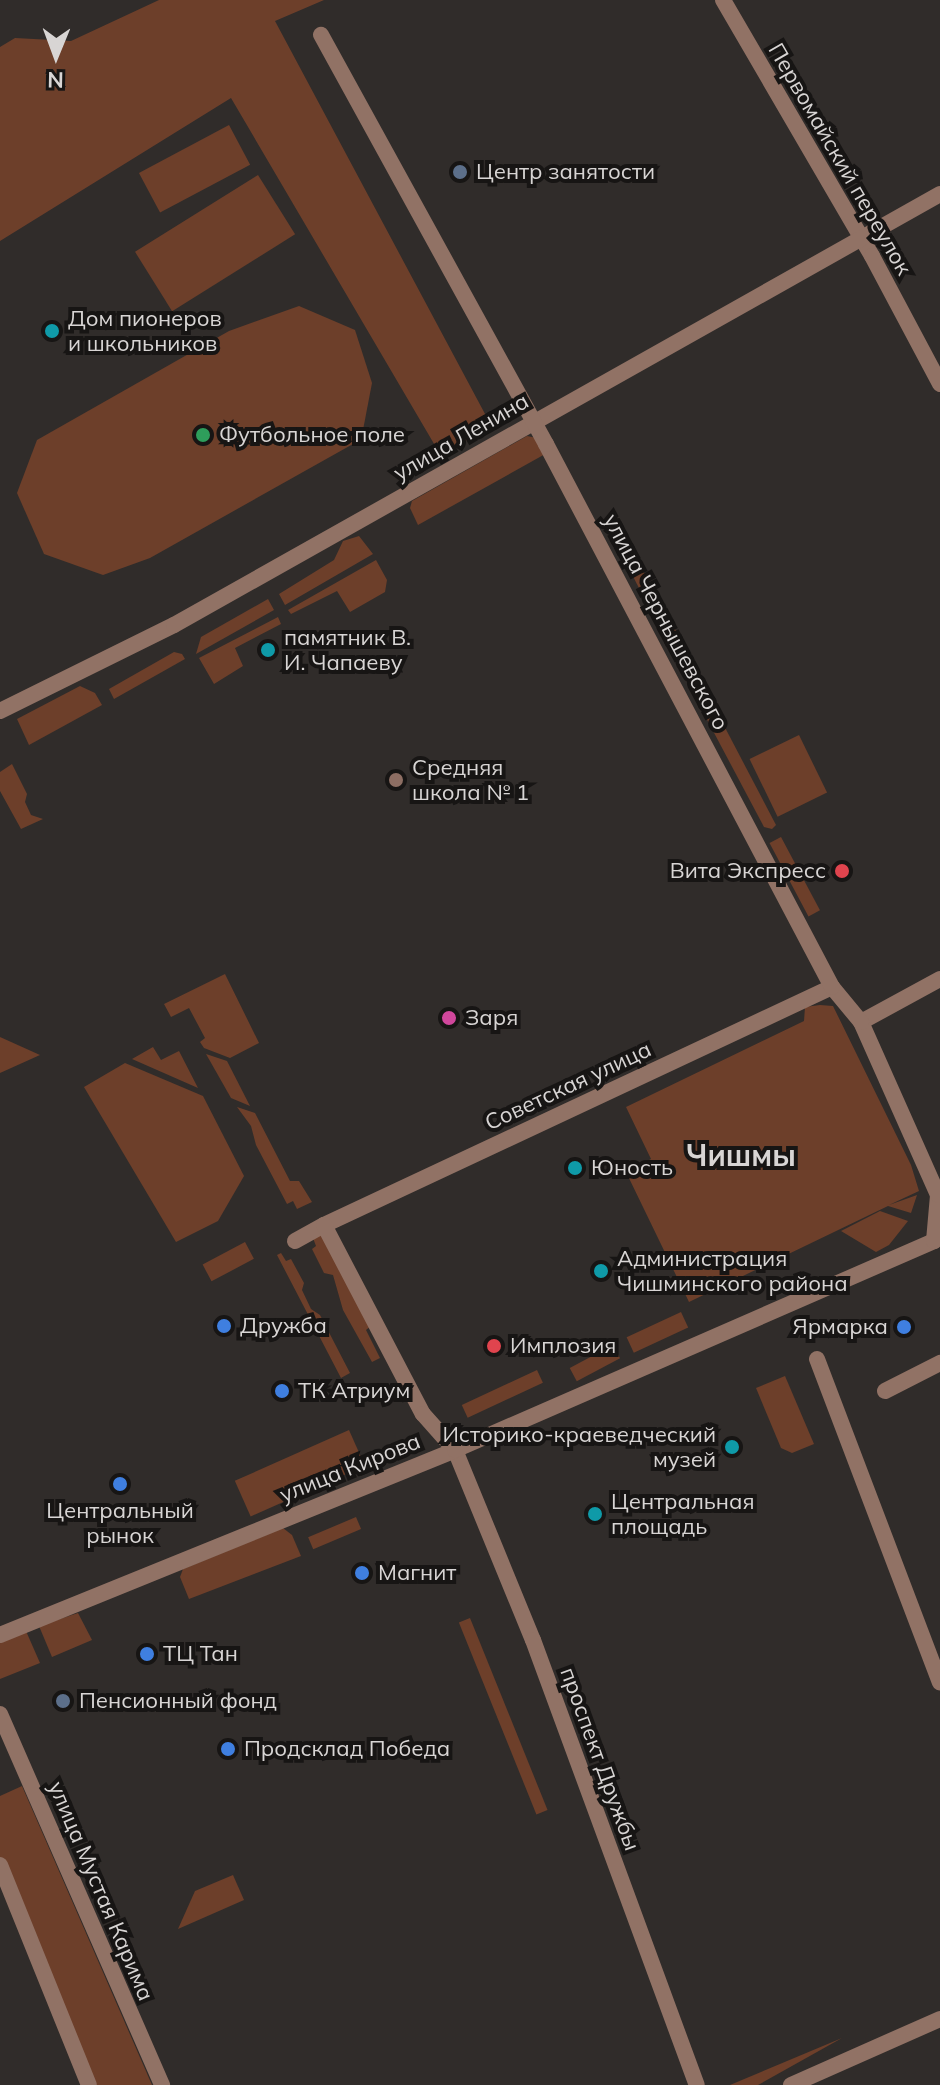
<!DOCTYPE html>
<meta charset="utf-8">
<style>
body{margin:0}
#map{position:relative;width:940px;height:2085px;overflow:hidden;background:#302c2a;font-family:Mulish,sans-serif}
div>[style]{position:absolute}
.green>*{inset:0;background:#6d3f2a;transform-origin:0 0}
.street>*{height:16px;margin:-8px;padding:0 8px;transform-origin:8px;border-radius:8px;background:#917265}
.dots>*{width:22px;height:22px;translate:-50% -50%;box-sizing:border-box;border:4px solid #171514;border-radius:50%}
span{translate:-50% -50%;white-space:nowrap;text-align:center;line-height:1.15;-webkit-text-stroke:8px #171514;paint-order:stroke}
.street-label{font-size:22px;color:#d8d5d4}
.poi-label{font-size:22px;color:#d8d5d4}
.left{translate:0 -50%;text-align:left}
.right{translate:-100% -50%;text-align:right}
.district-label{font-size:30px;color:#d8d5d4;font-weight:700}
.north{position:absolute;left:16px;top:16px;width:80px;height:80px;-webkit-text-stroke:6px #171514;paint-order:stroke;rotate:181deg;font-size:22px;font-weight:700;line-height:32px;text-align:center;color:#d8d5d4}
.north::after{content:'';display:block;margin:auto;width:28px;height:36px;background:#d8d5d4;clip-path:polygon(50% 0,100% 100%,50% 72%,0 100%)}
</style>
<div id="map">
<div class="green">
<div style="clip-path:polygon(159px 0,324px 0,275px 21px,492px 427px,440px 454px,231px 98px,0 241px,0 47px,15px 38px,71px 41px)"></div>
<div style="left:229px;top:125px;width:45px;height:102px;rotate:62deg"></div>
<div style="left:258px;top:175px;width:70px;height:145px;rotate:58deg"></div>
<div style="clip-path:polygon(299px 306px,355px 330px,372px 383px,363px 430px,353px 444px,150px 558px,103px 575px,44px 554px,17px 493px,37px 440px,229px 331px)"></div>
<div style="clip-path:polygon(527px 436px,537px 438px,547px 453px,418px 525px,410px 508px,412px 501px)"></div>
<div style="clip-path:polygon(622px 532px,682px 642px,675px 648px,669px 647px,615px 541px,615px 535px)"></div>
<div style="clip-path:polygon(359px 536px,373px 554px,285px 605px,279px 594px,334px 560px,343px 541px)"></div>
<div style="clip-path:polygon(376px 560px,387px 580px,385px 592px,350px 612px,337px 591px,291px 614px,288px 610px)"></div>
<div style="clip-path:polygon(268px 599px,274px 610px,196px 654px,201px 637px)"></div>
<div style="clip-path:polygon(278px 617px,281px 624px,235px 648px,243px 666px,214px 684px,199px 658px)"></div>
<div style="clip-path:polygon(174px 652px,182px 654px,185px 659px,114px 699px,109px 689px)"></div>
<div style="clip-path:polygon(686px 653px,776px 825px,772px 829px,764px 827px,677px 663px)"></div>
<div style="clip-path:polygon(80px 686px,95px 693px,102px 705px,29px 745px,17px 719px)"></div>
<div style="left:799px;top:735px;width:64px;height:55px;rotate:64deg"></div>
<div style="clip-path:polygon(12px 764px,27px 794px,25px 802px,31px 815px,43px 819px,21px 829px,0 791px,0 772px)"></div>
<div style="left:781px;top:837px;width:83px;height:13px;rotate:62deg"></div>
<div style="clip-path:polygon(225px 974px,259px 1043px,230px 1058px,204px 1048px,200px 1042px,205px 1038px,189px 1008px,171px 1017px,164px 1004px)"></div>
<div style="clip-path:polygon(820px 1005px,833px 1006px,911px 1165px,919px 1191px,889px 1205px,917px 1195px,911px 1213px,888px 1206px,689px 1302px,626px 1172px,651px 1159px,626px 1107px,804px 1021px,805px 1007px)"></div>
<div style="clip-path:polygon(0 1037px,40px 1055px,0 1073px)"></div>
<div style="clip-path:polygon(153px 1047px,161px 1060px,179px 1051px,198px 1088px,132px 1059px)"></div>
<div style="clip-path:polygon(206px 1054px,227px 1061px,250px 1106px,231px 1098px)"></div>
<div style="clip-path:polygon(125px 1063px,203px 1096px,244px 1176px,218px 1221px,176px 1242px,84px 1087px)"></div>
<div style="clip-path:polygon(237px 1107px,255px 1113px,290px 1181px,299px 1181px,312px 1202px,297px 1209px,293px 1201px,287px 1204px,256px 1145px,251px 1126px)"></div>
<div style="clip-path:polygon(880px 1211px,908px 1221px,889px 1245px,876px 1252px,841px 1231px)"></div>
<div style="clip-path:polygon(327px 1232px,371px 1326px,366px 1330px,380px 1358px,372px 1362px,343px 1310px,333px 1275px,324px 1273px,312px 1249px,316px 1246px,313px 1238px)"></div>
<div style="left:245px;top:1242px;width:19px;height:48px;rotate:62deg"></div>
<div style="clip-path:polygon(281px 1253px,286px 1261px,291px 1259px,304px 1283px,302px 1290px,311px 1309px,320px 1315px,350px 1373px,341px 1378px,277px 1255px)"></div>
<div style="left:681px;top:1312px;width:17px;height:60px;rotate:65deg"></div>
<div style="left:613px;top:1345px;width:15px;height:49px;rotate:62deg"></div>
<div style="left:537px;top:1370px;width:14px;height:83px;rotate:65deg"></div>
<div style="clip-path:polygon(785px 1376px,814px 1444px,792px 1453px,781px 1448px,756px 1388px)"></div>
<div style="left:349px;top:1430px;width:39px;height:125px;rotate:66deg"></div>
<div style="left:356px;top:1517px;width:13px;height:52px;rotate:67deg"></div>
<div style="clip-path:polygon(283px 1528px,292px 1535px,301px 1556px,189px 1599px,180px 1577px,183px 1569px)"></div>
<div style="clip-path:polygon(78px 1613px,92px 1640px,52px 1657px,39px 1626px)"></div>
<div style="left:470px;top:1618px;width:207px;height:12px;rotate:68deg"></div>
<div style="clip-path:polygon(26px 1631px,40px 1663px,0 1679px,0 1643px)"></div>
<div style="clip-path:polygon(22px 1786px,152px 2085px,94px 2085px,0 1858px,0 1796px)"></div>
<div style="clip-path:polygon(233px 1875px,244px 1900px,178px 1929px,195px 1891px)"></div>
<div style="clip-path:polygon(842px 2038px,758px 2085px,730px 2085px)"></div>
</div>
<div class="street">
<div style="left:723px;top:0;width:296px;rotate:59.8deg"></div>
<div style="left:872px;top:256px;width:145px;rotate:62deg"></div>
<div style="left:0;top:711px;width:194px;rotate:-26.3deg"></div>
<div style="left:174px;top:625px;width:879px;rotate:-29.36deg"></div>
<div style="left:861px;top:1022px;width:90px;rotate:-28.6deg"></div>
<div style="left:324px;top:1225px;width:561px;rotate:-25.1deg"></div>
<div style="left:295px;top:1241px;width:33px;rotate:-29deg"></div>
<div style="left:324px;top:1225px;width:213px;rotate:62.4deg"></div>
<div style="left:423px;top:1414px;width:48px;rotate:48.4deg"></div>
<div style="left:455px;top:1450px;width:205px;rotate:67.7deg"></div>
<div style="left:533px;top:1640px;width:474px;rotate:69.8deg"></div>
<div style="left:817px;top:1359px;width:346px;rotate:69.2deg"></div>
<div style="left:885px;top:1391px;width:62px;rotate:-27deg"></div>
<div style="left:0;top:1635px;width:491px;rotate:-22.1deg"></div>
<div style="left:455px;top:1450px;width:523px;rotate:-23.57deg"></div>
<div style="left:934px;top:1241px;width:46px;rotate:-85deg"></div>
<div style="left:938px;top:1195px;width:189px;rotate:-114deg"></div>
<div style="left:861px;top:1022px;width:45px;rotate:-129.6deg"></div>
<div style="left:832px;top:987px;width:614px;rotate:-117.78deg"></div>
<div style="left:546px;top:444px;width:467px;rotate:-118.8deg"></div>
<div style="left:0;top:1714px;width:405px;rotate:66.4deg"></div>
<div style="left:0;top:1865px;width:237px;rotate:68deg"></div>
<div style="left:791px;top:2085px;width:163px;rotate:-23.9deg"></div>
</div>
<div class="dots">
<div style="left:460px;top:172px;background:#5c6f8a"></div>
<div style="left:52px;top:331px;background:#0f9aa8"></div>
<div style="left:203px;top:435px;background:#2e9e5b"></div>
<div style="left:268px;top:650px;background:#0f9aa8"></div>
<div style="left:396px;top:780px;background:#8d6e63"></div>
<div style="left:842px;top:871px;background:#e0444e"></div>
<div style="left:449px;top:1018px;background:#d1479c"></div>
<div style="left:575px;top:1168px;background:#0f9aa8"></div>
<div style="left:601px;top:1271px;background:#0f9aa8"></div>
<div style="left:224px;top:1326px;background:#3f7fe0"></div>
<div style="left:904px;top:1327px;background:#3f7fe0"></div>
<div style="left:494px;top:1346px;background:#e0444e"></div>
<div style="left:282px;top:1391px;background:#3f7fe0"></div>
<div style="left:732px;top:1447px;background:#0f9aa8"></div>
<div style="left:120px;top:1484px;background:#3f7fe0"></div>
<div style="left:595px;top:1514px;background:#0f9aa8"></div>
<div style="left:362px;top:1573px;background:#3f7fe0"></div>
<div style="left:147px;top:1654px;background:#3f7fe0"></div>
<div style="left:63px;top:1701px;background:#5c6f8a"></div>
<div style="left:228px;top:1749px;background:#3f7fe0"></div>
</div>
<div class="street-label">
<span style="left:840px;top:159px;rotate:60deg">Первомайский переулок</span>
<span style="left:461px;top:437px;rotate:-30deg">улица Ленина</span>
<span style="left:666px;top:622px;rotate:62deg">улица Чернышевского</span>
<span style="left:568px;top:1086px;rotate:-25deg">Советская улица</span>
<span style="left:350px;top:1468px;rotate:-22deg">улица Кирова</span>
<span style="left:600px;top:1759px;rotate:70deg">проспект Дружбы</span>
<span style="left:101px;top:1891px;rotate:67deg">улица Мустая Карима</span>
</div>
<div class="poi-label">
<span class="left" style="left:476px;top:172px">Центр занятости</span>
<span class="left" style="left:68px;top:331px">Дом пионеров<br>и школьников</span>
<span class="left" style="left:219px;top:435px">Футбольное поле</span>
<span class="left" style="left:284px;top:650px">памятник В.<br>И. Чапаеву</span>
<span class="left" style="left:412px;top:780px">Средняя<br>школа № 1</span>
<span class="right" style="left:826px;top:871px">Вита Экспресс</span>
<span class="left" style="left:465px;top:1018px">Заря</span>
<span class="left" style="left:591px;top:1168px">Юность</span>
<span class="left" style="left:617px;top:1271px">Администрация<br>Чишминского района</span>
<span class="left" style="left:240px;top:1326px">Дружба</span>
<span class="right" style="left:888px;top:1327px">Ярмарка</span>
<span class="left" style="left:510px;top:1346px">Имплозия</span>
<span class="left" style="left:298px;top:1391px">ТК Атриум</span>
<span class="right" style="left:716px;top:1447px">Историко-краеведческий<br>музей</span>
<span class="left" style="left:611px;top:1514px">Центральная<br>площадь</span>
<span style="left:120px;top:1523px">Центральный<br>рынок</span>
<span class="left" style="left:378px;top:1573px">Магнит</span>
<span class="left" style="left:163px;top:1654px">ТЦ Тан</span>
<span class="left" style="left:79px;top:1701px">Пенсионный фонд</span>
<span class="left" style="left:244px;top:1749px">Продсклад Победа</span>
</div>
<div class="district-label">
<span style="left:741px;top:1155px">Чишмы</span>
</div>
<div class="north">N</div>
</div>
